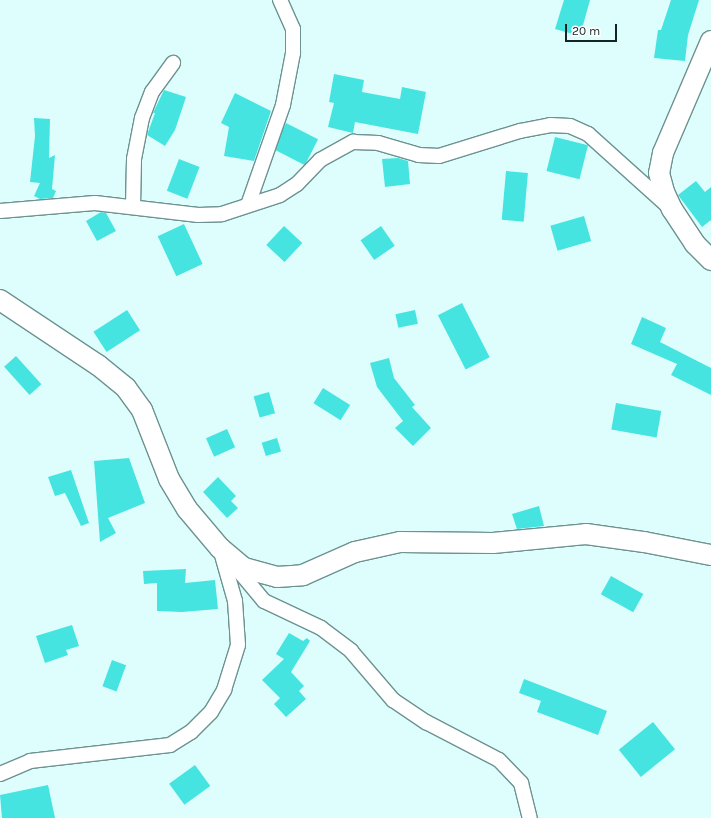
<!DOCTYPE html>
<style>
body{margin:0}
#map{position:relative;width:711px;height:818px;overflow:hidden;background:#ddfefd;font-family:Karla,sans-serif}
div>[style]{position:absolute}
.building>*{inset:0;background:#46e4e1;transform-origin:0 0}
.roads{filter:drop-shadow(1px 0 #6c9291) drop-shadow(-1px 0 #6c9291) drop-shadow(0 1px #6c9291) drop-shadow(0 -1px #6c9291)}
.street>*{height:14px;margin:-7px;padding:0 7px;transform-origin:7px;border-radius:7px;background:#fff}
.secondary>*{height:20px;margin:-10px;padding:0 10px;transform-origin:10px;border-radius:10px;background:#fff}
span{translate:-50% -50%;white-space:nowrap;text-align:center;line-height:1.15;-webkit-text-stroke:3px #fff;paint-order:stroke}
.scale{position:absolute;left:565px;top:24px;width:52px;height:18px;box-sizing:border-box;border:2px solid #142423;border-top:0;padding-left:5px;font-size:12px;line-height:14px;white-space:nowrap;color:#142423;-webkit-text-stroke:3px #fff;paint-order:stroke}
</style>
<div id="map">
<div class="building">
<div style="clip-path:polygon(564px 0,590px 0,580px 36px,555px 29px)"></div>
<div style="clip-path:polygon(671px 0,699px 0,688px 35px,685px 61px,654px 58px,658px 30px,661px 30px)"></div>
<div style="clip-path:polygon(334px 74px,364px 80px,362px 92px,400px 99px,402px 87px,426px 92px,418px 134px,355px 122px,353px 133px,328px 127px,334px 103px,329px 102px)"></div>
<div style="clip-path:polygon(164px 90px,186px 97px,175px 130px,165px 146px,147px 135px,155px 113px,153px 113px)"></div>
<div style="clip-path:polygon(235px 93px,271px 111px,254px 161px,224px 156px,229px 127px,221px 123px)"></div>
<div style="clip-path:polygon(34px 118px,50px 119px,49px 158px,55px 155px,52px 189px,56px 191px,53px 198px,40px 199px,34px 196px,40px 183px,30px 182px,35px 136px)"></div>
<div style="left:286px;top:123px;width:36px;height:29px;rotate:27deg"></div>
<div style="left:555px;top:137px;width:34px;height:35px;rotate:14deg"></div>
<div style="clip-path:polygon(398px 158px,408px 161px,410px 184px,385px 187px,382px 159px)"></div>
<div style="left:179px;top:159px;width:22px;height:34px;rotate:21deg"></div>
<div style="left:506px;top:171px;width:22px;height:49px;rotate:5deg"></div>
<div style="clip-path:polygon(696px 181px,705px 192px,711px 187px,711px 220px,702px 227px,678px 195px)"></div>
<div style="clip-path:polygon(101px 212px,106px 213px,116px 231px,97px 241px,86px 221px)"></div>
<div style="left:584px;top:216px;width:26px;height:35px;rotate:74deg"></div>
<div style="left:184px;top:224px;width:44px;height:29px;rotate:65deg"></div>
<div style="left:284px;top:226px;width:25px;height:26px;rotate:43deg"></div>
<div style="left:381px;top:226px;width:24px;height:25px;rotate:55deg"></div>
<div style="left:462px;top:303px;width:61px;height:27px;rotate:63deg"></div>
<div style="left:127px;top:310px;width:24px;height:40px;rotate:57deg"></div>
<div style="left:415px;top:310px;width:14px;height:20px;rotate:78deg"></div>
<div style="clip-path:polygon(642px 317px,666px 328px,660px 342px,711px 368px,711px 395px,671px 375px,677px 364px,631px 344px)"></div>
<div style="left:16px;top:356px;width:38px;height:16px;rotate:48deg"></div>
<div style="clip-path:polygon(389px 358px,394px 378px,415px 405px,412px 407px,431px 428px,413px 446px,395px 428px,403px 421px,377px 387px,370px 363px)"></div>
<div style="left:323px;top:388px;width:32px;height:18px;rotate:32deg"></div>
<div style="left:269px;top:392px;width:22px;height:16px;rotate:74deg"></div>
<div style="left:616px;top:403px;width:46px;height:27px;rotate:10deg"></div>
<div style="left:227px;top:429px;width:20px;height:23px;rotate:66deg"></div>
<div style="left:277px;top:438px;width:14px;height:16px;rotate:73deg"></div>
<div style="clip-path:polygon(129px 458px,145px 503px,108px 518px,116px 533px,100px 542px,94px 461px)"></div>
<div style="clip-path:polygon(71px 470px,89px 523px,81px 526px,65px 493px,55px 496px,48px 477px)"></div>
<div style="clip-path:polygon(218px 477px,236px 496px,231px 501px,238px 508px,227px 518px,203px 492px)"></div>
<div style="clip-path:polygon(539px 506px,544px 526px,517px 529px,512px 514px)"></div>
<div style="clip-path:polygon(186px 569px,185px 583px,215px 580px,218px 609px,182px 612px,157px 611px,157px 583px,144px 584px,143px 571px)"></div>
<div style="left:611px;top:576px;width:37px;height:21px;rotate:29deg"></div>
<div style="clip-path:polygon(72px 625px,79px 646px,66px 650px,68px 655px,45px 663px,36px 636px)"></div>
<div style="clip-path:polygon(289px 633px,303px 641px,307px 638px,310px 641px,291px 672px,304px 686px,299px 691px,306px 699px,286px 717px,274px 704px,280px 698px,262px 680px,284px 659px,276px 654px)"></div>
<div style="left:112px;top:660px;width:15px;height:28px;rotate:20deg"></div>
<div style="clip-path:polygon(524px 679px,607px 711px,598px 735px,537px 712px,541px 701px,519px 693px)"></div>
<div style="left:653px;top:722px;width:35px;height:44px;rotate:51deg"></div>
<div style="left:195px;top:765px;width:26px;height:32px;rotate:54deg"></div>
<div style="clip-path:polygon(48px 785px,55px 818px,2px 818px,0 795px)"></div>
</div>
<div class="roads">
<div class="street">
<div style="left:248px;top:205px;width:106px;rotate:-70.7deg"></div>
<div style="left:283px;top:105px;width:53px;rotate:-79.1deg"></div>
<div style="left:293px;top:53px;width:24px;rotate:-90deg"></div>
<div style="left:293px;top:29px;width:32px;rotate:-114deg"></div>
<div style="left:133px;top:207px;width:48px;rotate:-88.8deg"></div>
<div style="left:134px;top:159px;width:42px;rotate:-79deg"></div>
<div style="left:142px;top:118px;width:28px;rotate:-69deg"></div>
<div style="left:152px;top:92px;width:36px;rotate:-54deg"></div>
<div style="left:0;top:211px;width:95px;rotate:-4.8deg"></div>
<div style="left:95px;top:203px;width:104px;rotate:6.6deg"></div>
<div style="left:198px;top:215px;width:24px;rotate:-2deg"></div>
<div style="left:222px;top:214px;width:61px;rotate:-18.1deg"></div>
<div style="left:280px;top:195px;width:20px;rotate:-33deg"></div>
<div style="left:297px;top:184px;width:33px;rotate:-46deg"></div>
<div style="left:320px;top:160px;width:38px;rotate:-29deg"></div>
<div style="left:353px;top:142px;width:25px;rotate:2deg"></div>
<div style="left:378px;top:143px;width:43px;rotate:16.3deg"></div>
<div style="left:419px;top:155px;width:20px;rotate:3deg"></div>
<div style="left:439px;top:156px;width:85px;rotate:-17.2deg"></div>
<div style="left:520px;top:131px;width:31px;rotate:-11deg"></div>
<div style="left:550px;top:125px;width:20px;rotate:3deg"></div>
<div style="left:570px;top:126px;width:20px;rotate:24deg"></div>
<div style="left:588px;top:134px;width:108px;rotate:42deg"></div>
<div style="left:234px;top:565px;width:47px;rotate:50.2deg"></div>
<div style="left:264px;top:601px;width:63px;rotate:25.3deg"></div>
<div style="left:321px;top:628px;width:38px;rotate:37deg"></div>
<div style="left:351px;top:651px;width:65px;rotate:49.4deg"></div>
<div style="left:393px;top:700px;width:40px;rotate:34deg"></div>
<div style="left:426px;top:722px;width:82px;rotate:27.5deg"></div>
<div style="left:499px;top:760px;width:32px;rotate:46deg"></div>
<div style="left:521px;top:783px;width:36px;rotate:76deg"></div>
<div style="left:0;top:774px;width:33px;rotate:-23deg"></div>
<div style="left:30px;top:761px;width:141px;rotate:-6.5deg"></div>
<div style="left:170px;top:745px;width:25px;rotate:-32deg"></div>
<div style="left:191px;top:732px;width:28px;rotate:-45deg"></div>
<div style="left:211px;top:712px;width:26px;rotate:-59deg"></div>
<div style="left:224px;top:690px;width:47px;rotate:-72.7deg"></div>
<div style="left:238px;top:645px;width:44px;rotate:-93.9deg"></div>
<div style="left:235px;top:601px;width:51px;rotate:-105.9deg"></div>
</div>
<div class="secondary">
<div style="left:711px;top:41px;width:122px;rotate:113.2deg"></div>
<div style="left:663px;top:153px;width:20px;rotate:101deg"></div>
<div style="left:659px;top:173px;width:20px;rotate:75deg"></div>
<div style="left:664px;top:192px;width:19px;rotate:65deg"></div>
<div style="left:672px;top:209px;width:42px;rotate:56.7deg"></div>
<div style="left:695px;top:244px;width:23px;rotate:45deg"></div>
<div style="left:0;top:300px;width:118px;rotate:33.6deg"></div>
<div style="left:98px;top:365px;width:36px;rotate:39deg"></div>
<div style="left:126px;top:388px;width:27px;rotate:54deg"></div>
<div style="left:142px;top:410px;width:74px;rotate:68.6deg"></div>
<div style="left:169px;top:479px;width:35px;rotate:59deg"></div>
<div style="left:187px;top:509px;width:51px;rotate:49.8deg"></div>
<div style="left:220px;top:548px;width:31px;rotate:40deg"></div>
<div style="left:244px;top:568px;width:34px;rotate:15deg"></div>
<div style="left:277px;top:577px;width:26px;rotate:-4deg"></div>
<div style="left:303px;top:575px;width:57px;rotate:-23.9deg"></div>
<div style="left:355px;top:552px;width:46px;rotate:-12.5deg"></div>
<div style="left:400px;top:542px;width:93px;rotate:0.6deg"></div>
<div style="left:493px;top:543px;width:93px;rotate:-5.5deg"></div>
<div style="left:586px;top:534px;width:59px;rotate:7.9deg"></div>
<div style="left:644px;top:542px;width:68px;rotate:11deg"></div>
</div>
</div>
<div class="scale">20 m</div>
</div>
